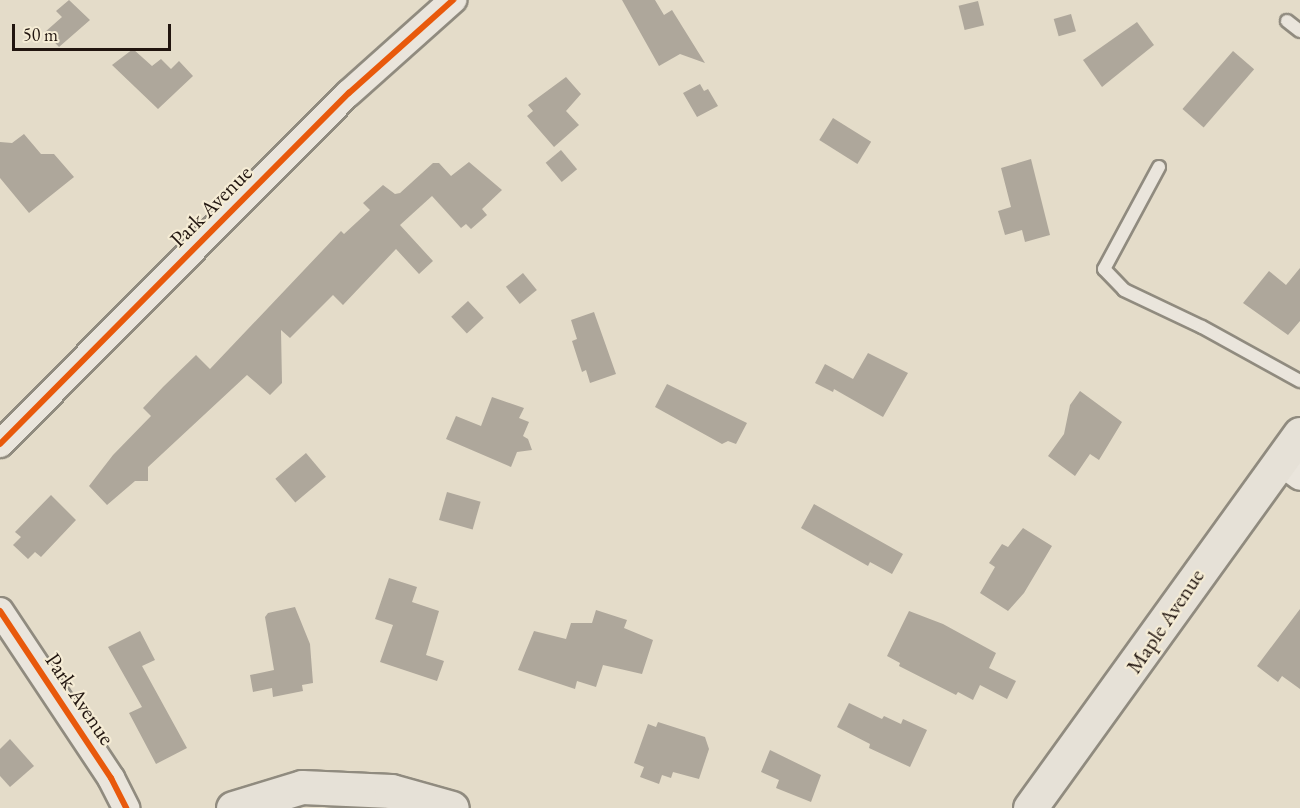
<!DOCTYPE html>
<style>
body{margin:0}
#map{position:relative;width:1300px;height:808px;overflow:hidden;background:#e4dcc9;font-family:"EB Garamond",serif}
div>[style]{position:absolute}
.building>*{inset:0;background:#aea79b;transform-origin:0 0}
.roads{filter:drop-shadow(2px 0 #908b7f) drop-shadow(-2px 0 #908b7f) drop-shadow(0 2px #908b7f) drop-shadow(0 -2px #908b7f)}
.service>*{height:12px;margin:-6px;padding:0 6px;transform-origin:6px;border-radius:6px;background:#eae5dc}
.minor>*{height:26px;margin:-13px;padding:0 13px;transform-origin:13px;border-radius:13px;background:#eae5dc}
.primary>*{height:33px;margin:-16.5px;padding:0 16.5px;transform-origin:16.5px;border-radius:16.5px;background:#e6e1d7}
.cycleway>*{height:6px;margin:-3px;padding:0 3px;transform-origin:3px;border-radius:3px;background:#e8590c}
span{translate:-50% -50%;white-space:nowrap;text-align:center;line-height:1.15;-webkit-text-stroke:4.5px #f5ecd5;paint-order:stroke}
.street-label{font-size:22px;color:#21150f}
.scale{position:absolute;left:12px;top:24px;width:159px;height:27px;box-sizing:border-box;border:3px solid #21150f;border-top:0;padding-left:8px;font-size:18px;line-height:21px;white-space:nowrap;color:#21150f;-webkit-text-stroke:4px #f5ecd5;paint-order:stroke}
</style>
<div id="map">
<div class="building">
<div style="clip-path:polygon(69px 0,90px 20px,59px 47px,45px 32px,62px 17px,56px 11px)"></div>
<div style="clip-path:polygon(622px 0,655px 0,664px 15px,672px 10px,705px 63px,680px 54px,659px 66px)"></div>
<div style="left:978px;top:1px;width:25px;height:20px;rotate:76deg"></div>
<div style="left:1071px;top:14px;width:18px;height:18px;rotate:74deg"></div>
<div style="clip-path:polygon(1137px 22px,1154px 45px,1102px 87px,1083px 60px)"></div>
<div style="clip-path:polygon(133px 49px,152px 66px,161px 59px,171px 69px,179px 61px,193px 76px,158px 109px,112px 65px)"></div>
<div style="left:1233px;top:51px;width:28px;height:77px;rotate:41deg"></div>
<div style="clip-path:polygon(566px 77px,581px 94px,566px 111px,579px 125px,554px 147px,527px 116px,533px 111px,528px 105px)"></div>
<div style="clip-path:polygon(700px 84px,704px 91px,708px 89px,718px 106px,697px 117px,683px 93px)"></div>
<div style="left:833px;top:118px;width:45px;height:26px;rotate:32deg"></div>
<div style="clip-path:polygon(24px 134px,41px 154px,54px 154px,74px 177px,29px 213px,0 178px,0 142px,12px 143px)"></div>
<div style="left:561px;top:150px;width:25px;height:20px;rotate:50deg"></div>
<div style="clip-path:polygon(1031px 159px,1050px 235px,1025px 242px,1022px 230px,1005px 235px,998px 211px,1011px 207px,1001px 168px)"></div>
<div style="clip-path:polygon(469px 162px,502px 190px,482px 209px,487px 215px,471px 229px,466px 224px,461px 228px,432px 196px,400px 225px,433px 261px,419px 274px,396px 249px,343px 305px,333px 295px,290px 338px,281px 330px,282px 383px,270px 395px,247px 375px,148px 467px,148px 481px,135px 481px,107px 505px,89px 486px,113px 455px,151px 416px,143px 408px,163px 387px,196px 355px,210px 369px,341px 231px,344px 234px,370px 210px,363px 203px,383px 185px,395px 194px,400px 193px,433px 163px,439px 163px,451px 176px)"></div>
<div style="clip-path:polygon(1300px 268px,1300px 321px,1288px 335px,1243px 303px,1269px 271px,1286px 285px)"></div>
<div style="left:523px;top:273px;width:22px;height:22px;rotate:51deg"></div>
<div style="left:468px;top:301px;width:23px;height:23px;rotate:47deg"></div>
<div style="clip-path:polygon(594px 312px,616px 374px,590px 383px,586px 370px,582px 372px,572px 341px,577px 339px,571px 320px)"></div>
<div style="clip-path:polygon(868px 353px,908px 373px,883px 417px,834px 389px,833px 392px,815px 383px,825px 364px,853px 379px)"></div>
<div style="clip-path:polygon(667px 384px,747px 423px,736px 444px,728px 441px,722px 444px,655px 407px)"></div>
<div style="clip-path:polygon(1080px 391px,1122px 422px,1099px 460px,1090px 454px,1075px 476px,1048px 456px,1064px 434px,1070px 405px)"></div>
<div style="clip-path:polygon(492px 397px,524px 408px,519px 418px,529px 422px,523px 436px,528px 439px,532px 450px,517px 452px,511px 467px,446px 439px,456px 416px,481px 426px)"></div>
<div style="left:306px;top:453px;width:31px;height:40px;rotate:50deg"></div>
<div style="left:447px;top:492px;width:35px;height:29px;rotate:16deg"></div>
<div style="clip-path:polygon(51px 495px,76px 520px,41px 557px,35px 552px,28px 559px,13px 545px,21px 537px,15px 532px)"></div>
<div style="clip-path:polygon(814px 504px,903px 554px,892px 574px,870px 562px,868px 566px,801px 528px)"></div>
<div style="clip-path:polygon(1023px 528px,1052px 546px,1024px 593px,1008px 611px,980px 593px,995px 567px,989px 563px,1002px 544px,1008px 547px)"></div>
<div style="clip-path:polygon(389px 578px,417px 587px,412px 602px,439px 611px,426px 655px,444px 661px,437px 681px,380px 662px,393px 625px,375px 619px)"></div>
<div style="clip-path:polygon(295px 607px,310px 644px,313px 683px,302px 685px,303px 691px,273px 697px,272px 688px,253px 692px,250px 675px,274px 670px,265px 617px,268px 613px)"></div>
<div style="clip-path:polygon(1300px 609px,1300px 689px,1282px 676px,1278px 682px,1257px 666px)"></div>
<div style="clip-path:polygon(596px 610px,627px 620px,624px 628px,653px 640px,642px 674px,603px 665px,596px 687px,577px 681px,575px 689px,518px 670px,534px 631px,566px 639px,571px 623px,592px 623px)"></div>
<div style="clip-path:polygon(909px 611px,943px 624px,996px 653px,989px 668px,1016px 681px,1007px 699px,980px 685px,973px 700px,958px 692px,956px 695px,899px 666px,900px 663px,887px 656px)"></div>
<div style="clip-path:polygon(140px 631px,155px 660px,142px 666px,187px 748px,156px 764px,129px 713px,142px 707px,108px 647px)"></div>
<div style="clip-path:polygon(849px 703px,882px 719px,884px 716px,901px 724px,903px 719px,927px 730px,910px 767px,869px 748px,870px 744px,837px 727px)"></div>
<div style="clip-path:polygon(658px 722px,705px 737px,709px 749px,699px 779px,673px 772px,671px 778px,662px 775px,659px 784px,640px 777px,644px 767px,634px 763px,648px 724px,656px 727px)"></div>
<div style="clip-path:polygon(10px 739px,34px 766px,10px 787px,0 776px,0 749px)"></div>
<div style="clip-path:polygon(770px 750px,821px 775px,811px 802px,776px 788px,779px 780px,761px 772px)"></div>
</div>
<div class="roads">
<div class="service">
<div style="left:1287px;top:21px;width:16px;rotate:38deg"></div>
<div style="left:1159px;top:167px;width:116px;rotate:118.3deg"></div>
<div style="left:1104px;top:269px;width:29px;rotate:46deg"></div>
<div style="left:1124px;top:290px;width:86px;rotate:25.4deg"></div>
<div style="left:1202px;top:327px;width:112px;rotate:28.9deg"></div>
</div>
<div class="minor">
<div style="left:0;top:444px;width:495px;rotate:-45.2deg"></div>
<div style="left:349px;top:93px;width:140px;rotate:-41.8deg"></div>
<div style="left:1279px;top:461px;width:26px;rotate:37deg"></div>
<div style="left:0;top:611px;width:201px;rotate:56.4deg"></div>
<div style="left:111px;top:778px;width:34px;rotate:63deg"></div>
</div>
<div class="primary">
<div style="left:233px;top:808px;width:72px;rotate:-16.9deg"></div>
<div style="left:302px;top:787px;width:89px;rotate:2.6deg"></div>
<div style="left:391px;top:791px;width:63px;rotate:15.6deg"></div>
<div style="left:1030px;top:808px;width:461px;rotate:-54.2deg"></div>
</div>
</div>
<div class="cycleway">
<div style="left:0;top:444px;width:495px;rotate:-45.2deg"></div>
<div style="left:349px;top:93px;width:140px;rotate:-41.8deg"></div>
<div style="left:0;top:611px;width:201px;rotate:56.4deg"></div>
<div style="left:111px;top:778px;width:34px;rotate:63deg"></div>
</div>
<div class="street-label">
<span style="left:211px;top:206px;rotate:-45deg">Park Avenue</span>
<span style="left:1165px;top:621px;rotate:-56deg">Maple Avenue</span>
<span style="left:80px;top:699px;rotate:56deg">Park Avenue</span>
</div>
<div class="scale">50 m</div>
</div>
